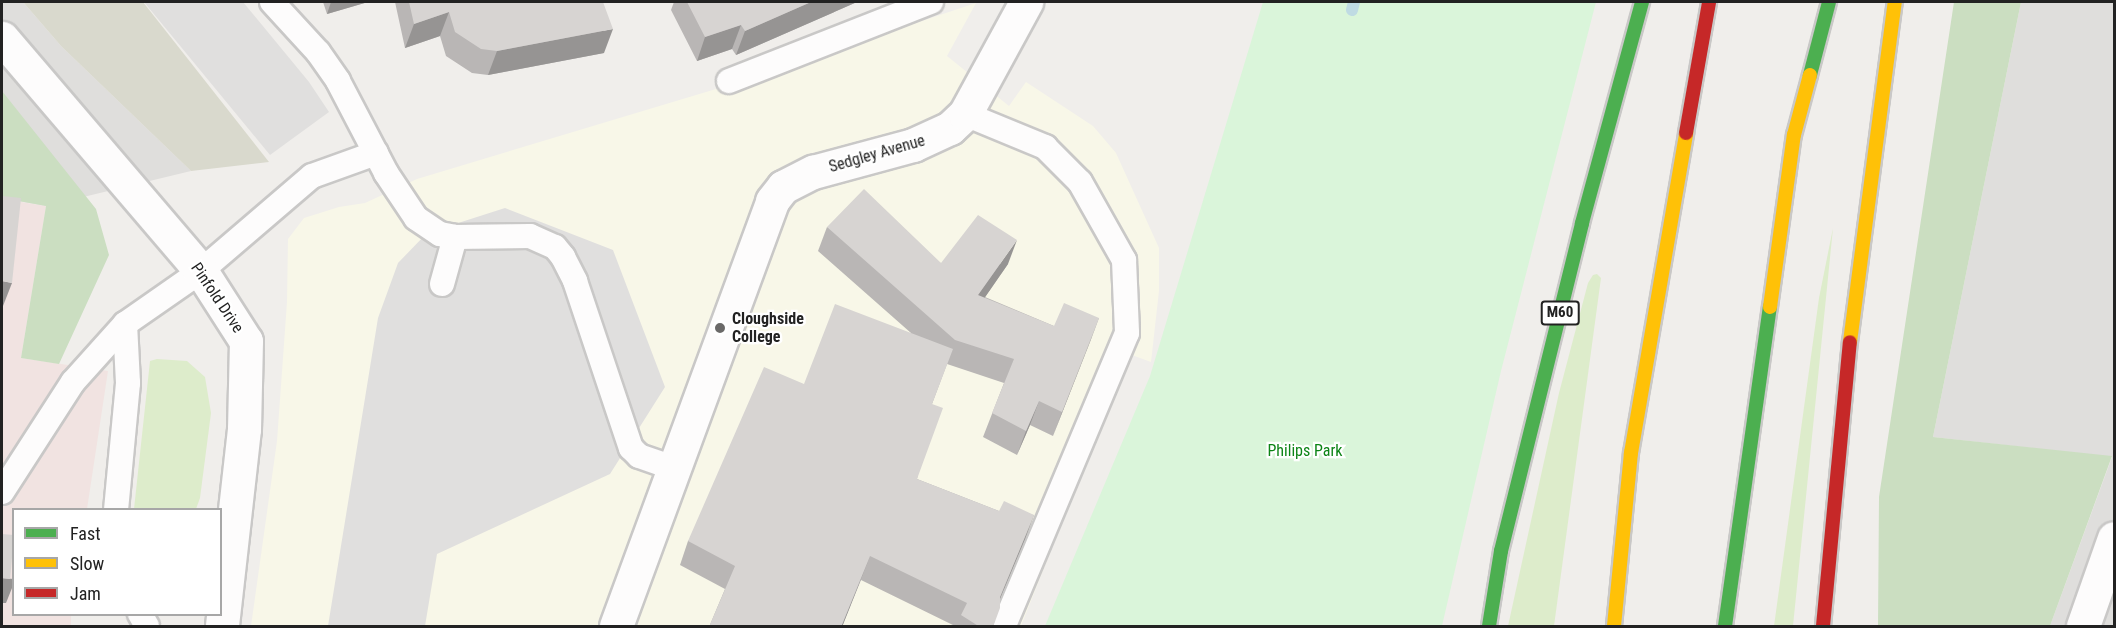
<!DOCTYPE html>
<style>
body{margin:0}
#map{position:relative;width:2116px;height:628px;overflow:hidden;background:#f0eeeb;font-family:"Roboto Condensed",sans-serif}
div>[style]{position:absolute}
.residential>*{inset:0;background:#dfdedc}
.commercial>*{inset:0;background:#f1e3e1}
.education>*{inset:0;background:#f8f7e8}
.construction>*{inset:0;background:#d9d9cd}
.grass>*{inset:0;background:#ddeccb}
.forest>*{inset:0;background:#cbdec1}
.park>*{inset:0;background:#daf5da}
.parking>*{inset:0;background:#e0dfde}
.stream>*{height:12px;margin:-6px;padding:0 6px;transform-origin:6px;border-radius:6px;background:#bfdbe3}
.roads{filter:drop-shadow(2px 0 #c9c8c7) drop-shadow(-2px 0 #c9c8c7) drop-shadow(0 2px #c9c8c7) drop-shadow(0 -2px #c9c8c7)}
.lane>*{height:24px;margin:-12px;padding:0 12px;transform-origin:12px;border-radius:12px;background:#fdfcfc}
.street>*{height:33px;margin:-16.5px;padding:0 16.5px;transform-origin:16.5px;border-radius:16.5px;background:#fdfcfc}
.fast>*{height:14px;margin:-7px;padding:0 7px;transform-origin:7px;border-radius:7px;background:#4caf50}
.slow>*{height:14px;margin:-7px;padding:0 7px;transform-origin:7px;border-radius:7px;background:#ffc107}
.jam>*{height:14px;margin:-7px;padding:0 7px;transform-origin:7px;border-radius:7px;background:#c62828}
.wall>*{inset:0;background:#b9b6b5}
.shaded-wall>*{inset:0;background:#969493}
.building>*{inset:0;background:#d7d4d2;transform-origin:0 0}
.dots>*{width:16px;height:16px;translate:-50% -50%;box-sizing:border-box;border:3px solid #fff;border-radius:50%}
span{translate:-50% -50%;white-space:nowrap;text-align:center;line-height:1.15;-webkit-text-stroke:4.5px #fff;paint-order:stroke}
.shield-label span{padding:2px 4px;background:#fff;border:2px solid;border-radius:4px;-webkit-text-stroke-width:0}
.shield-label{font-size:15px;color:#222;font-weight:700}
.street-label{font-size:16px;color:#222}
.poi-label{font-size:16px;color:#222;font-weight:700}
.left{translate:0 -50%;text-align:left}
.park-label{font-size:16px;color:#0c8416}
.frame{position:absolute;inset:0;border:3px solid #222;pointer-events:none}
.legend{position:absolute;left:12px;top:508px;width:210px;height:108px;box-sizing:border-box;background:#fff;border:2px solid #a7a7a7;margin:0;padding:8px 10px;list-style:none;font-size:18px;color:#222}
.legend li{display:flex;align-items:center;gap:12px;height:30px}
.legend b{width:30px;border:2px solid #a7a7a7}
</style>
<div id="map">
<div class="residential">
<div style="clip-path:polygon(2px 2px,23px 2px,61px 46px,191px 171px,46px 206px,2px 198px)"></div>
<div style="clip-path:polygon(2021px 2px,2114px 2px,2114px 626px,2050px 626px,2112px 457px,1933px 437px)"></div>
</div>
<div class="commercial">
<div style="clip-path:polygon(2px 199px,46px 206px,21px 358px,108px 371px,87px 509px,14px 510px,14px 614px,71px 615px,71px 626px,2px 626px)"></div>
</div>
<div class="education">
<div style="clip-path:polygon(976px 3px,947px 56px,1009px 106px,1026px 82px,1093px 126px,1116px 153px,1159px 248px,1159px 291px,1151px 362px,1129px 354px,1021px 626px,251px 626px,277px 441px,287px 302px,288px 239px,304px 218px,339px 207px,365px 203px,417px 179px,726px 86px)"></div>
</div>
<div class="construction">
<div style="clip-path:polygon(23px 2px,143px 2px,269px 162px,191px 171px,61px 46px)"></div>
</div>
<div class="grass">
<div style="clip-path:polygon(1833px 228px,1793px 626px,1774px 626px,1819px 298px)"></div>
<div style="clip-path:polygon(1597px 274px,1601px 278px,1554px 626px,1508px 626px,1559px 393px,1588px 283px,1593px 275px)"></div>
<div style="clip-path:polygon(157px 359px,187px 361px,205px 377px,211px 413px,200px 498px,196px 509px,134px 509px,150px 361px)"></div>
</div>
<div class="forest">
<div style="clip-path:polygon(1954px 2px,2021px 2px,1933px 437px,2112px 456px,2050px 626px,1878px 626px,1879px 497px)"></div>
<div style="clip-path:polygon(2px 91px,96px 209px,109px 255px,59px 364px,21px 358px,46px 206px,2px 198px)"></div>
</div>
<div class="park">
<div style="clip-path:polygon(1263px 2px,1596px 2px,1501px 371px,1442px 626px,1045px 626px,1150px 376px)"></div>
</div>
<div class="parking">
<div style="clip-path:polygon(144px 2px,243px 2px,309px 82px,329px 112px,270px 155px)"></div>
<div style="clip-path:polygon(505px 208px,613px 250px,665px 387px,610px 474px,437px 554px,425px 626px,328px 626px,378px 318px,398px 263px,427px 233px)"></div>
</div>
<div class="stream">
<div style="left:1352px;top:10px;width:8px;rotate:-76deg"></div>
</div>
<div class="roads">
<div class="lane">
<div style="left:272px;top:2px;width:68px;rotate:47.4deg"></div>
<div style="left:318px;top:52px;width:35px;rotate:55deg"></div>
<div style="left:338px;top:81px;width:104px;rotate:62.4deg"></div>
<div style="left:386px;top:173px;width:54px;rotate:56.3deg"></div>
<div style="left:416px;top:218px;width:29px;rotate:34deg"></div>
<div style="left:440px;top:234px;width:15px;rotate:11deg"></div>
<div style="left:729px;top:81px;width:217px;rotate:-21.4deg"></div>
<div style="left:965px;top:114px;width:87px;rotate:22.4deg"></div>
<div style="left:1045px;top:147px;width:49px;rotate:45deg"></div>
<div style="left:1080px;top:182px;width:90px;rotate:60.6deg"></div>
<div style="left:1124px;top:260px;width:73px;rotate:87.6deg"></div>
<div style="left:1127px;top:333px;width:318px;rotate:112.8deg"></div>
<div style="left:442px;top:284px;width:49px;rotate:-74.5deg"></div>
<div style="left:455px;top:237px;width:75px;rotate:-0.8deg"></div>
<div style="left:530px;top:236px;width:27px;rotate:24deg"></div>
<div style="left:555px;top:247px;width:13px;rotate:51deg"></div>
<div style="left:563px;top:257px;width:27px;rotate:63deg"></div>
<div style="left:575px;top:281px;width:176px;rotate:71.5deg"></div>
<div style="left:631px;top:448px;width:11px;rotate:45deg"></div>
<div style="left:639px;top:456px;width:37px;rotate:19deg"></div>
<div style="left:2px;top:492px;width:131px;rotate:-57.2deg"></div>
<div style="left:73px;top:382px;width:78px;rotate:-48.1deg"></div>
<div style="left:125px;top:324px;width:93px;rotate:-34.9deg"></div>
<div style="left:201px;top:271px;width:146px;rotate:-40.6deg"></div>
<div style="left:312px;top:176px;width:68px;rotate:-19.8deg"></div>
<div style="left:116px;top:510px;width:128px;rotate:-84.6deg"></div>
<div style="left:128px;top:383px;width:59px;rotate:-92.9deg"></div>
<div style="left:140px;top:614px;width:14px;rotate:60deg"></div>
</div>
<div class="street">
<div style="left:2px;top:38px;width:306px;rotate:49.5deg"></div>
<div style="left:201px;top:271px;width:83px;rotate:57.3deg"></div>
<div style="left:246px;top:341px;width:88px;rotate:91.3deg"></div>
<div style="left:244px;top:429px;width:198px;rotate:96.4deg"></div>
<div style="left:616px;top:626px;width:453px;rotate:-69.8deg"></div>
<div style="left:772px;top:201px;width:18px;rotate:-52deg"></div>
<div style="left:783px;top:187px;width:34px;rotate:-27deg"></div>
<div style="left:813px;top:172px;width:104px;rotate:-15.1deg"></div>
<div style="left:913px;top:145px;width:41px;rotate:-24.7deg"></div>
<div style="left:950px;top:128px;width:21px;rotate:-43deg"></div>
<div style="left:965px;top:114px;width:128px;rotate:-61.4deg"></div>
<div style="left:2083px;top:626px;width:93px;rotate:-70.6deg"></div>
</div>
<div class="fast">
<div style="left:1810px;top:75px;width:75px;rotate:-75.4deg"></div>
<div style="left:1489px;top:626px;width:76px;rotate:-80.9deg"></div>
<div style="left:1501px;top:551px;width:338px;rotate:-76.1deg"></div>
<div style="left:1582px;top:223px;width:229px;rotate:-74.8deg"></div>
<div style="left:1725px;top:626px;width:322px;rotate:-82deg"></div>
</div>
<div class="slow">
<div style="left:1770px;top:307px;width:174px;rotate:-82.1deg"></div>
<div style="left:1794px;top:135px;width:62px;rotate:-75.1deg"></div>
<div style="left:1850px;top:342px;width:343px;rotate:-82.5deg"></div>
<div style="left:1614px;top:626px;width:174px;rotate:-84.4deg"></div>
<div style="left:1631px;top:453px;width:325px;rotate:-80.2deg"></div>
</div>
<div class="jam">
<div style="left:1686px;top:133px;width:133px;rotate:-80deg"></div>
<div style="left:1823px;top:626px;width:285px;rotate:-84.6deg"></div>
</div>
</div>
<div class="wall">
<div style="clip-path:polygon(323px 2px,368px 2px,327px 14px)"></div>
<div style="clip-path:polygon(395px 2px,603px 2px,604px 53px,488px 75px,472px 73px,446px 56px,440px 36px,405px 48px)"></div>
<div style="clip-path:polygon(674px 2px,857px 2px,736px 55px,732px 49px,697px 61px,671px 10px)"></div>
<div style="clip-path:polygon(827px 227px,941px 263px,1008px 264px,985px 297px,1054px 326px,1099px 318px,1053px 436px,1030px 425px,1017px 455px,983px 437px,1004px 383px,947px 364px,932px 404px,917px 479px,999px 511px,1034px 515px,1025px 539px,1000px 599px,993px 627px,957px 627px,861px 580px,842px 627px,709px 627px,725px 589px,680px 565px,688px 541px,911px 333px,818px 251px)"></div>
</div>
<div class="shaded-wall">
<div style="clip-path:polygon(331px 2px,368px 2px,327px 14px)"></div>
<div style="clip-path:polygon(811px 2px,857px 2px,736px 55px,745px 31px)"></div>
<div style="clip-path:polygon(449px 12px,440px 36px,405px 48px,414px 24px)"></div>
<div style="clip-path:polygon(741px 25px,732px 49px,697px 61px,705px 37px)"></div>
<div style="clip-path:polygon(613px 29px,604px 53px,488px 75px,497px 51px)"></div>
<div style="clip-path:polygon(1017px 240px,1008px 264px,970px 319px,978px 295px)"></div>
<div style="clip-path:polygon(2px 281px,12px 283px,3px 306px,2px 306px)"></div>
<div style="clip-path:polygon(1099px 318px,1090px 342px,1053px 436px,1062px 412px)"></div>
<div style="clip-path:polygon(1039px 401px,1030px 425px,1017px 455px,1026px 431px)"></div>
<div style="clip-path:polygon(1034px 515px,1025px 539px,991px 620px,1000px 597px)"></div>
<div style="clip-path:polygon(870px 556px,842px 627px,841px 627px)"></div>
<div style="clip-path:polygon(2px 578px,14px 579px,14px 583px,6px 603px,2px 603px)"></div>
</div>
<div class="building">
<div style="clip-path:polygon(409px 2px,603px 2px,613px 29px,497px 51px,481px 49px,455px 32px,449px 12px,414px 24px)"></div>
<div style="clip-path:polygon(687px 2px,811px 2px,745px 31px,741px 25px,705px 37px)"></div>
<div style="clip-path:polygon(864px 189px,941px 263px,978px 215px,1017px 240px,978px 295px,1054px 326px,1064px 303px,1099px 318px,1062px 412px,1039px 401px,1026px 431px,992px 413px,1014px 359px,955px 340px,827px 227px)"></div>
<div style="clip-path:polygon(2px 196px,21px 198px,12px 283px,2px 281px)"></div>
<div style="clip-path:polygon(835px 304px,953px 349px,932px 404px,943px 408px,917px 479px,999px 511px,1004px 501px,1034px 515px,1000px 597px,1000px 608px,993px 627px,980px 627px,961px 615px,967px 603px,870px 556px,841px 627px,709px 627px,735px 566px,688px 541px,764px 367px,804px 384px)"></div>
<div style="left:2px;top:534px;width:12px;height:44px;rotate:5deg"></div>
</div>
<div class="dots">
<div style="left:720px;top:328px;background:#6a6968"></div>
</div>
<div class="shield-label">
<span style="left:1560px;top:313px">M60</span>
</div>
<div class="street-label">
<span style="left:877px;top:154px;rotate:-16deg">Sedgley Avenue</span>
<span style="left:217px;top:298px;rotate:56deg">Pinfold Drive</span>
</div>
<div class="poi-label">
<span class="left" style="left:732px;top:328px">Cloughside<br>College</span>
</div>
<div class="park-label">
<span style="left:1305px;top:451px">Philips Park</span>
</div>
<div class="frame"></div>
<ul class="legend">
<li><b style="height:8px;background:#4caf50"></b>Fast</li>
<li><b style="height:8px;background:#ffc107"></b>Slow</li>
<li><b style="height:8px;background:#c62828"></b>Jam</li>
</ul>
</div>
